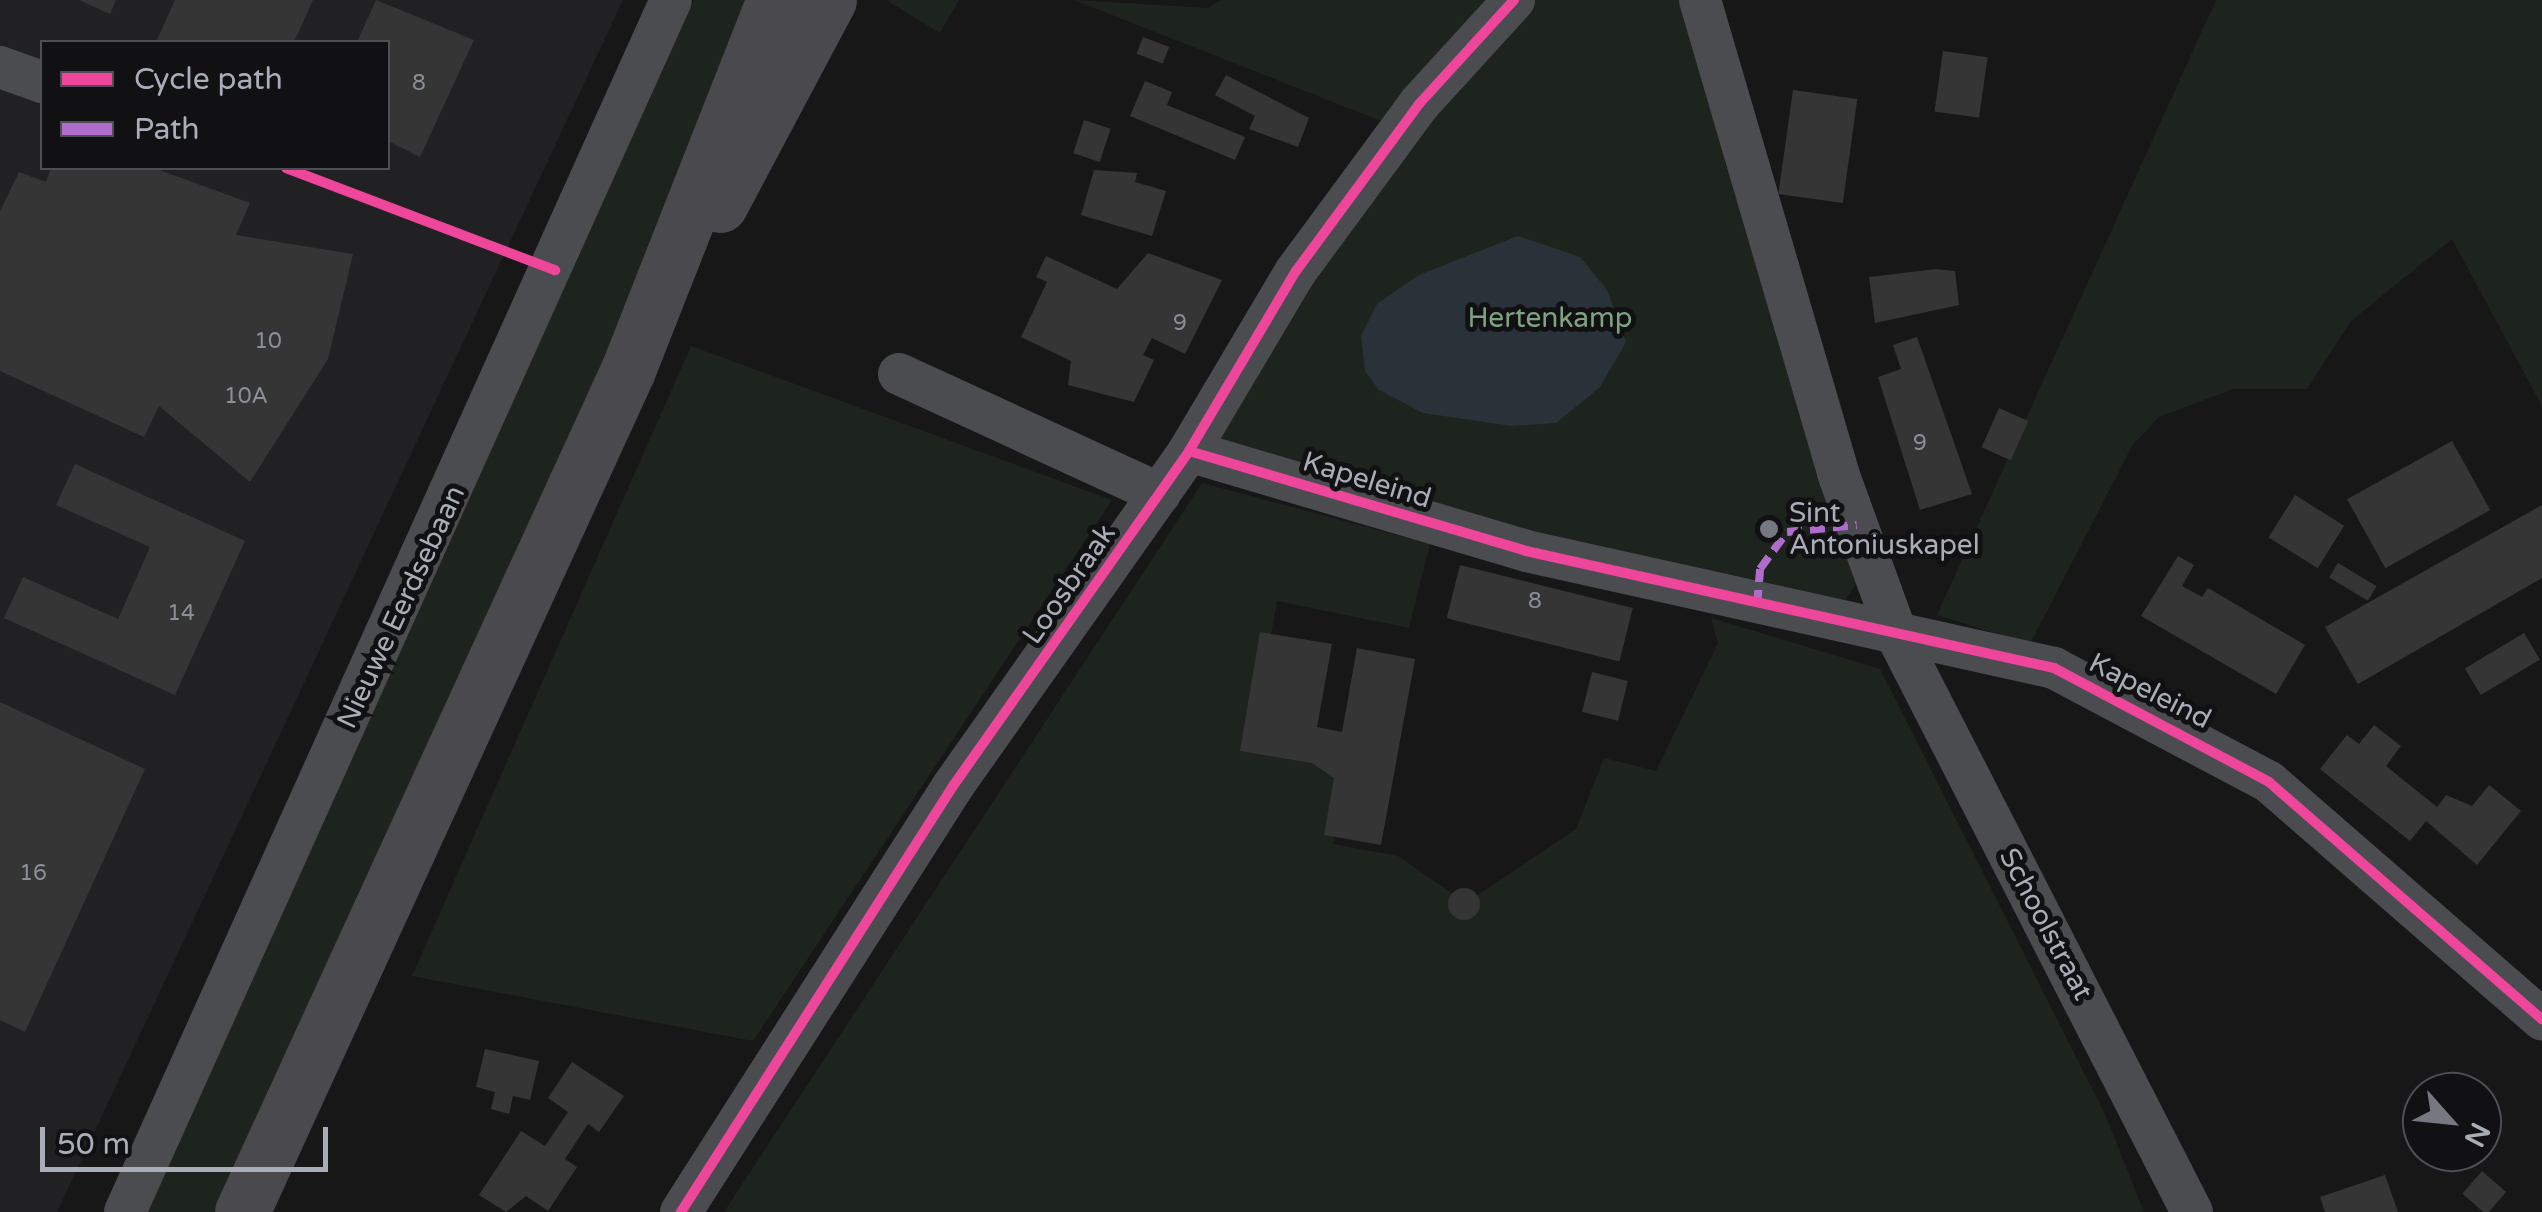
<!DOCTYPE html>
<style>
body{margin:0}
#map{position:relative;width:2542px;height:1212px;overflow:hidden;background:#171717;font-family:"Varela Round",sans-serif}
div>[style]{position:absolute}
.built>*{inset:0;background:#212123}
.green>*{inset:0;background:#1d241e}
.water>*{inset:0;background:#2a3239}
.building>*{inset:0;background:#353536;transform-origin:0 0}
.round{border-radius:50%}
.street>*{height:42px;margin:-21px;padding:0 21px;transform-origin:21px;border-radius:21px;background:#4b4c50}
.secondary>*{height:55px;margin:-27.5px;padding:0 27.5px;transform-origin:27.5px;border-radius:27.5px;background:#4a4a4e}
.quiet>*{height:8px;margin-top:-4px;transform-origin:0;background:repeating-linear-gradient(90deg,#b06ccc 0 15px,transparent 0 23px)}
.cycleway>*{height:10px;margin:-5px;padding:0 5px;transform-origin:5px;border-radius:5px;background:#ed469a}
.dots>*{width:28px;height:28px;translate:-50% -50%;box-sizing:border-box;border:5px solid #111113;border-radius:50%}
span{translate:-50% -50%;white-space:nowrap;text-align:center;line-height:1.15;-webkit-text-stroke:10px #111113;paint-order:stroke}
.number-label{font-size:22px;color:#8b8f98}
.number-label span{-webkit-text-stroke-width:0}
.park-label{font-size:28px;color:#7fa381}
.street-label{font-size:28px;color:#a8adb8}
.poi-label{font-size:28px;color:#a8adb8}
.left{translate:0 -50%;text-align:left}
.legend{position:absolute;left:40px;top:40px;width:350px;height:130px;box-sizing:border-box;background:#111113;border:2px solid #4d4f55;margin:0;padding:12px 18px;list-style:none;font-size:30px;color:#a8adb8}
.legend li{display:flex;align-items:center;gap:20px;height:50px}
.legend b{width:50px;border:2px solid #4d4f55}
.north{position:absolute;left:2402px;top:1072px;width:100px;height:100px;box-sizing:border-box;background:#111113;border:2px solid #4d4f55;border-radius:50%;rotate:117deg;font-size:28px;font-weight:700;line-height:40px;text-align:center;color:#a8adb8}
.north::after{content:'';display:block;margin:auto;width:35px;height:45px;background:#757880;clip-path:polygon(50% 0,100% 100%,50% 72%,0 100%)}
.scale{position:absolute;left:40px;top:1127px;width:288px;height:45px;box-sizing:border-box;border:5px solid #a8adb8;border-top:0;padding-left:12px;font-size:30px;line-height:35px;white-space:nowrap;color:#a8adb8;-webkit-text-stroke:8px #111113;paint-order:stroke}
</style>
<div id="map">
<div class="built">
<div style="clip-path:polygon(evenodd,0 0,623px 0,57px 1212px,0 1212px,0 0,42px 42px,388px 42px,388px 168px,42px 168px,42px 42px)"></div>
</div>
<div class="green">
<div style="clip-path:polygon(694px 0,763px 0,665px 231px,221px 1212px,147px 1212px)"></div>
<div style="clip-path:polygon(886px 0,959px 0,940px 33px)"></div>
<div style="clip-path:polygon(1074px 0,1208px 8px,1221px 0,1486px 0,1381px 121px)"></div>
<div style="clip-path:polygon(1534px 0,1690px 0,1857px 582px,1838px 613px,1214px 446px,1214px 418px,1409px 148px)"></div>
<div style="clip-path:polygon(2216px 0,2542px 0,2542px 406px,2452px 239px,2351px 321px,2307px 389px,2233px 389px,2159px 417px,2132px 446px,2030px 644px,1937px 615px)"></div>
<div style="clip-path:polygon(691px 346px,1112px 500px,753px 1041px,412px 976px)"></div>
<div style="clip-path:polygon(1202px 483px,1430px 544px,1409px 628px,1277px 601px,1253px 735px,1352px 753px,1333px 844px,1398px 856px,1466px 903px,1576px 829px,1604px 758px,1656px 771px,1718px 643px,1711px 618px,1880px 669px,2105px 1114px,2144px 1212px,724px 1212px)"></div>
</div>
<div class="water">
<div style="clip-path:polygon(1518px 236px,1580px 257px,1607px 290px,1626px 342px,1600px 387px,1556px 423px,1512px 426px,1423px 413px,1379px 390px,1365px 371px,1361px 336px,1377px 304px,1419px 275px)"></div>
</div>
<div class="building">
<div style="clip-path:polygon(79px 0,116px 0,110px 14px)"></div>
<div style="clip-path:polygon(175px 0,313px 0,294px 42px,156px 42px)"></div>
<div style="clip-path:polygon(376px 0,474px 40px,420px 157px,388px 141px,388px 42px,357px 42px)"></div>
<div style="left:1143px;top:37px;width:28px;height:18px;rotate:21deg"></div>
<div style="left:1943px;top:51px;width:45px;height:61px;rotate:8deg"></div>
<div style="clip-path:polygon(1226px 75px,1309px 118px,1298px 147px,1249px 129px,1255px 116px,1215px 95px)"></div>
<div style="clip-path:polygon(1145px 81px,1172px 92px,1167px 105px,1245px 137px,1235px 160px,1130px 116px)"></div>
<div style="left:1793px;top:90px;width:65px;height:105px;rotate:8deg"></div>
<div style="left:1084px;top:120px;width:28px;height:35px;rotate:18deg"></div>
<div style="clip-path:polygon(51px 168px,154px 168px,250px 203px,236px 235px,353px 254px,328px 359px,250px 482px,159px 406px,144px 437px,0 371px,0 211px,19px 172px,46px 182px)"></div>
<div style="clip-path:polygon(1094px 170px,1137px 173px,1135px 182px,1166px 191px,1152px 236px,1081px 215px)"></div>
<div style="clip-path:polygon(1148px 253px,1222px 280px,1185px 354px,1152px 338px,1143px 355px,1154px 360px,1134px 402px,1068px 385px,1071px 361px,1021px 337px,1047px 282px,1036px 277px,1046px 256px,1117px 289px)"></div>
<div style="clip-path:polygon(1936px 269px,1955px 271px,1959px 305px,1875px 323px,1869px 277px)"></div>
<div style="clip-path:polygon(1917px 337px,1972px 494px,1920px 510px,1878px 377px,1901px 369px,1893px 345px)"></div>
<div style="left:1999px;top:408px;width:32px;height:43px;rotate:24deg"></div>
<div style="left:2452px;top:441px;width:79px;height:120px;rotate:61deg"></div>
<div style="clip-path:polygon(75px 464px,245px 541px,175px 695px,4px 618px,23px 577px,118px 619px,150px 547px,56px 505px)"></div>
<div style="left:2295px;top:495px;width:58px;height:50px;rotate:32deg"></div>
<div style="clip-path:polygon(2542px 505px,2542px 578px,2358px 684px,2325px 627px)"></div>
<div style="clip-path:polygon(2178px 556px,2194px 565px,2182px 586px,2202px 597px,2208px 588px,2305px 645px,2276px 694px,2141px 616px)"></div>
<div style="left:2338px;top:563px;width:45px;height:17px;rotate:31deg"></div>
<div style="left:1460px;top:565px;width:178px;height:55px;rotate:14deg"></div>
<div style="clip-path:polygon(1260px 632px,1332px 644px,1317px 727px,1342px 732px,1357px 648px,1415px 659px,1381px 845px,1324px 835px,1334px 778px,1312px 763px,1240px 751px)"></div>
<div style="left:2524px;top:633px;width:31px;height:69px;rotate:59deg"></div>
<div style="left:1592px;top:672px;width:37px;height:41px;rotate:14deg"></div>
<div style="clip-path:polygon(0 702px,145px 769px,25px 1032px,0 1020px)"></div>
<div style="clip-path:polygon(2374px 725px,2401px 746px,2386px 766px,2437px 807px,2446px 795px,2472px 806px,2489px 785px,2521px 811px,2477px 865px,2426px 821px,2410px 841px,2320px 769px,2347px 735px,2359px 744px)"></div>
<div class="round" style="left:1448px;top:888px;width:32px;height:32px"></div>
<div style="clip-path:polygon(485px 1049px,539px 1061px,530px 1100px,513px 1096px,509px 1114px,491px 1109px,495px 1092px,476px 1087px)"></div>
<div style="clip-path:polygon(572px 1062px,624px 1096px,599px 1132px,588px 1124px,565px 1159px,577px 1167px,548px 1211px,526px 1196px,506px 1212px,479px 1195px,521px 1131px,545px 1146px,568px 1112px,548px 1098px)"></div>
<div style="left:2482px;top:1171px;width:32px;height:30px;rotate:41deg"></div>
<div style="clip-path:polygon(2385px 1175px,2398px 1212px,2325px 1212px,2320px 1197px)"></div>
</div>
<div class="street">
<div style="left:1700px;top:0;width:493px;rotate:73.7deg"></div>
<div style="left:1838px;top:473px;width:176px;rotate:70deg"></div>
<div style="left:1898px;top:638px;width:645px;rotate:62.88deg"></div>
<div style="left:0;top:67px;width:45px;rotate:19.7deg"></div>
<div style="left:899px;top:374px;width:287px;rotate:24.7deg"></div>
<div style="left:1189px;top:451px;width:352px;rotate:16.5deg"></div>
<div style="left:1526px;top:551px;width:541px;rotate:12.49deg"></div>
<div style="left:2054px;top:668px;width:243px;rotate:27.9deg"></div>
<div style="left:2269px;top:782px;width:362px;rotate:41deg"></div>
<div style="left:125px;top:1212px;width:1329px;rotate:-65.75deg"></div>
<div style="left:681px;top:1212px;width:505px;rotate:-57.44deg"></div>
<div style="left:953px;top:786px;width:410px;rotate:-54.8deg"></div>
<div style="left:1189px;top:451px;width:209px;rotate:-59.3deg"></div>
<div style="left:1296px;top:271px;width:207px;rotate:-53.6deg"></div>
<div style="left:1419px;top:104px;width:141px;rotate:-47.6deg"></div>
</div>
<div class="secondary">
<div style="left:720px;top:205px;width:232px;rotate:-62deg"></div>
<div style="left:242px;top:1212px;width:926px;rotate:-65.37deg"></div>
<div style="left:628px;top:370px;width:398px;rotate:-68.5deg"></div>
</div>
<div class="quiet">
<div style="left:1757px;top:605px;width:36px;rotate:-85deg"></div>
<div style="left:1760px;top:569px;width:46px;rotate:-53.9deg"></div>
<div style="left:1787px;top:532px;width:70px;rotate:-5.7deg"></div>
</div>
<div class="cycleway">
<div style="left:286px;top:168px;width:288px;rotate:20.8deg"></div>
<div style="left:1189px;top:451px;width:352px;rotate:16.5deg"></div>
<div style="left:1526px;top:551px;width:541px;rotate:12.49deg"></div>
<div style="left:2054px;top:668px;width:243px;rotate:27.9deg"></div>
<div style="left:2269px;top:782px;width:362px;rotate:41deg"></div>
<div style="left:681px;top:1212px;width:505px;rotate:-57.44deg"></div>
<div style="left:953px;top:786px;width:410px;rotate:-54.8deg"></div>
<div style="left:1189px;top:451px;width:209px;rotate:-59.3deg"></div>
<div style="left:1296px;top:271px;width:207px;rotate:-53.6deg"></div>
<div style="left:1419px;top:104px;width:141px;rotate:-47.6deg"></div>
</div>
<div class="dots">
<div style="left:1769px;top:529px;background:#757880"></div>
</div>
<div class="number-label">
<span style="left:419px;top:84px">8</span>
<span style="left:1180px;top:324px">9</span>
<span style="left:268px;top:342px">10</span>
<span style="left:246px;top:397px">10A</span>
<span style="left:1920px;top:444px">9</span>
<span style="left:1535px;top:602px">8</span>
<span style="left:181px;top:614px">14</span>
<span style="left:33px;top:874px">16</span>
</div>
<div class="park-label">
<span style="left:1550px;top:318px">Hertenkamp</span>
</div>
<div class="street-label">
<span style="left:1367px;top:480px;rotate:17deg">Kapeleind</span>
<span style="left:1069px;top:584px;rotate:-55deg">Loosbraak</span>
<span style="left:401px;top:607px;rotate:-65deg">Nieuwe Eerdsebaan</span>
<span style="left:2150px;top:691px;rotate:27deg">Kapeleind</span>
<span style="left:2046px;top:924px;rotate:62deg">Schoolstraat</span>
</div>
<div class="poi-label">
<span class="left" style="left:1789px;top:529px">Sint<br>Antoniuskapel</span>
</div>
<ul class="legend">
<li><b style="height:12px;background:#ed469a"></b>Cycle path</li>
<li><b style="height:12px;background:#b06ccc"></b>Path</li>
</ul>
<div class="north">N</div>
<div class="scale">50 m</div>
</div>
